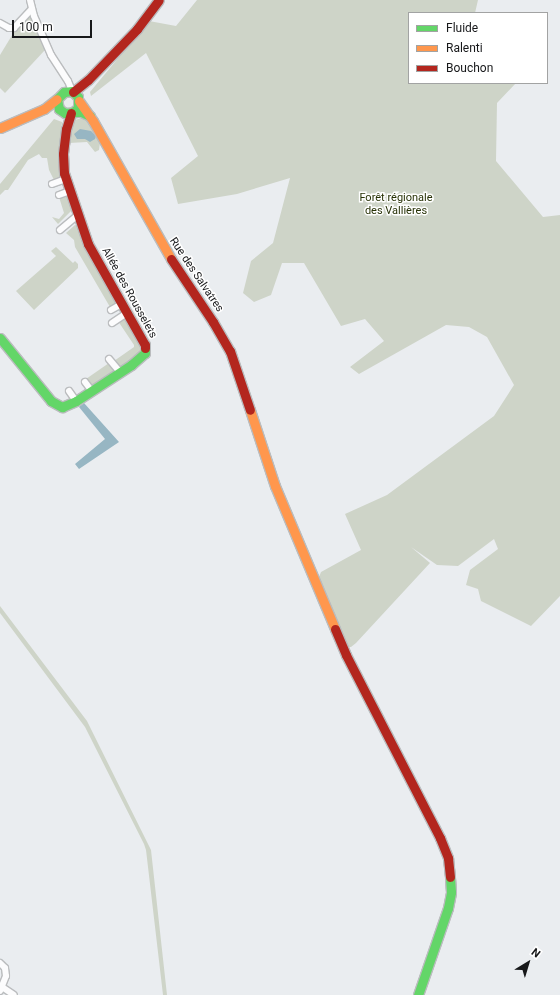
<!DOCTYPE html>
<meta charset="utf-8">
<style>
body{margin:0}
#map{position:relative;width:560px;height:995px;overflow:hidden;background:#eaedf0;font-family:Roboto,sans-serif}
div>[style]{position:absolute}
.green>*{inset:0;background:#ced4c8}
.water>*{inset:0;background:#97b6c3}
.roads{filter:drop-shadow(1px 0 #babcbe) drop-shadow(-1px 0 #babcbe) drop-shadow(0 1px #babcbe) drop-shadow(0 -1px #babcbe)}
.street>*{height:6px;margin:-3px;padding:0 3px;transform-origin:3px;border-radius:3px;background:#fcfcfd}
.fast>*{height:9px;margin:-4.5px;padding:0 4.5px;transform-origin:4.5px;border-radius:4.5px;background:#63d668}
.slow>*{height:9px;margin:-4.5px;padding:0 4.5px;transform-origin:4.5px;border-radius:4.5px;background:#ff974d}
.jam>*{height:9px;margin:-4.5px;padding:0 4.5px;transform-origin:4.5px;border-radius:4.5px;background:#b3261e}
span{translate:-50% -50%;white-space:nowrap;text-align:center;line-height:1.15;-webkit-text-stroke:3px #fff;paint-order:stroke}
.park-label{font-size:11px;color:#273206}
.street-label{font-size:11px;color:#17181a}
.legend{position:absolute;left:408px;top:12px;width:140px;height:72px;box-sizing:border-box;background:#fff;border:1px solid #a2a3a3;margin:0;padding:5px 7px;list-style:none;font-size:12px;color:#17181a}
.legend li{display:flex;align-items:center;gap:8px;height:20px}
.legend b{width:20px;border:1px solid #a2a3a3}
.north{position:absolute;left:508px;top:943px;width:40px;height:40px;-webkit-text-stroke:3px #fff;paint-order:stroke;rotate:38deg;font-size:11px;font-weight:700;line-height:16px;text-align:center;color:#17181a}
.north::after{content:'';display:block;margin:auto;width:14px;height:18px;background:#17181a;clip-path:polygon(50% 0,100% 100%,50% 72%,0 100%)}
.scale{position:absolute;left:12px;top:20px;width:80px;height:18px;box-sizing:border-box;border:2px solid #17181a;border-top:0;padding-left:5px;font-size:12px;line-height:14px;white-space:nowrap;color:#17181a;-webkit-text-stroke:3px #fff;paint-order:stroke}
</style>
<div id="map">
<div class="green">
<div style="clip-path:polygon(197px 0,478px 0,475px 13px,409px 13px,409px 83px,516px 83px,497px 103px,496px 161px,543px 217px,560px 215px,560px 596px,531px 626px,481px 601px,478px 589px,466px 585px,470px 570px,498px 549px,494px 539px,458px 566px,437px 565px,411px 547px,430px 563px,356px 643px,351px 647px,348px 647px,319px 577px,321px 572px,361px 550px,345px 514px,387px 495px,494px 416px,514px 385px,487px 337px,469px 327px,446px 325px,359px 374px,350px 367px,384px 341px,365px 319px,341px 326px,304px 263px,282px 263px,271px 295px,254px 302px,243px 293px,251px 261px,273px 243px,290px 178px,237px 194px,178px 204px,171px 178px,198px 156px,146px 53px,91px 96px,90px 92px,149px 21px,176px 26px)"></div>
<div style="clip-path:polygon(30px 16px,45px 50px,5px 93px,0 88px,0 55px,14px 32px)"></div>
<div style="clip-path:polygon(82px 115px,85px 117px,100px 143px,99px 150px,95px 152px,87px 142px,69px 143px,72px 121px,81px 118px)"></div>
<div style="clip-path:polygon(54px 119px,62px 122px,58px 163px,62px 177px,54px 180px,49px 170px,47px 158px,42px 158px,39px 154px,28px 160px,8px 190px,5px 190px,0 195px,0 184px)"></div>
<div style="clip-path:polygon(68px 194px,73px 209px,58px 224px,52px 217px,59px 219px,64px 213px,59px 197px)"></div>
<div style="clip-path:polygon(75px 225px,79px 226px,117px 303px,115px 305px,110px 307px,75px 247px,74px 240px,66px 233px)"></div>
<div style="clip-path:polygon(56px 247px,73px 263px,75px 261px,78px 264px,78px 268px,34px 310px,16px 291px,56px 256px,51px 251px)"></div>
<div style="clip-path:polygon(126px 317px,142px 343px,140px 353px,120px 368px,114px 361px,134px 347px,134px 345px,118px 321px)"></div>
<div style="clip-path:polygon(109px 363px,114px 372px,94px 385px,90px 384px,86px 379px)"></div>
<div style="clip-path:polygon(0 606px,87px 721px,151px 850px,167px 995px,163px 995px,146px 850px,144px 844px,85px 727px,0 613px)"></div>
</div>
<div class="water">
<div style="clip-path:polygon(80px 129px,91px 131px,96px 136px,95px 139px,90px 142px,85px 139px,77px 139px,74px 134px)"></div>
<div style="clip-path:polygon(84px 403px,119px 442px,79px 469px,75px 464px,105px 439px,79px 407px)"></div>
</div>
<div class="roads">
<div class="street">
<div style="left:30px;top:0;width:16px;rotate:76deg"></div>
<div style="left:34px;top:16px;width:43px;rotate:66.4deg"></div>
<div style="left:51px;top:55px;width:31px;rotate:57deg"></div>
<div style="left:68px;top:81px;width:11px;rotate:68deg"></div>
<div style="left:0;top:23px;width:10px;rotate:29deg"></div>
<div style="left:9px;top:28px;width:5px"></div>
<div style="left:14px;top:28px;width:26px;rotate:-47deg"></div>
<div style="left:52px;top:184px;width:15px;rotate:-20deg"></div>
<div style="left:59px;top:195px;width:12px;rotate:-20deg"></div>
<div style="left:60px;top:230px;width:23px;rotate:-40deg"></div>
<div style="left:111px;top:310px;width:13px;rotate:-29deg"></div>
<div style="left:112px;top:323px;width:18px;rotate:-34deg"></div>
<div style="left:109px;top:359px;width:17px;rotate:50deg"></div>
<div style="left:85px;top:382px;width:10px;rotate:53deg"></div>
<div style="left:69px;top:391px;width:12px;rotate:55deg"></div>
<div style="left:0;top:963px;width:7px;rotate:45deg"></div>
<div style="left:5px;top:968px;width:8px;rotate:83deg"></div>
<div style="left:6px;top:976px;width:16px;rotate:112deg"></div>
<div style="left:2px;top:987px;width:14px;rotate:34deg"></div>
</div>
<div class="fast">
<div style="left:73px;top:112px;width:6px;rotate:-39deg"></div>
<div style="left:78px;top:108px;width:11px;rotate:-90deg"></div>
<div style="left:78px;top:97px;width:8px;rotate:-135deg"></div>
<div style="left:72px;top:91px;width:8px;rotate:173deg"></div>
<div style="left:64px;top:92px;width:10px;rotate:135deg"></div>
<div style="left:57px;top:99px;width:10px;rotate:79deg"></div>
<div style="left:59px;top:109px;width:7px;rotate:34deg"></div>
<div style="left:65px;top:113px;width:16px;rotate:-4deg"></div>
<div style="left:81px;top:112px;width:10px;rotate:24deg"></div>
<div style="left:0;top:338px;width:81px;rotate:51deg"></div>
<div style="left:51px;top:401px;width:13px;rotate:29deg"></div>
<div style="left:62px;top:407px;width:15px;rotate:-23deg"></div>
<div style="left:76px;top:401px;width:66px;rotate:-33.2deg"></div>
<div style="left:131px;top:365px;width:18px;rotate:-41deg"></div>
<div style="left:145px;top:353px;width:5px;rotate:-90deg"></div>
<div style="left:418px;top:995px;width:92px;rotate:-71deg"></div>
<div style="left:448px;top:908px;width:16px;rotate:-79deg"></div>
<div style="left:451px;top:892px;width:15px;rotate:-94deg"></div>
</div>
<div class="slow">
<div style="left:79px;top:101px;width:24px;rotate:55deg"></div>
<div style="left:93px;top:121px;width:159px;rotate:60.5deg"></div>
<div style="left:0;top:128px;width:48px;rotate:-23.4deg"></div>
<div style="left:44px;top:109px;width:16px;rotate:-38deg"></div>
<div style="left:250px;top:410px;width:80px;rotate:71.8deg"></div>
<div style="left:275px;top:486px;width:155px;rotate:67.2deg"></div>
</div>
<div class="jam">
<div style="left:73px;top:92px;width:19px;rotate:-39deg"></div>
<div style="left:88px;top:80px;width:71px;rotate:-46.1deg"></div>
<div style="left:137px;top:29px;width:36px;rotate:-53deg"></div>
<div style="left:71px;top:113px;width:17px;rotate:107deg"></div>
<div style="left:66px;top:129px;width:25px;rotate:97deg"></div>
<div style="left:63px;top:154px;width:19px;rotate:87deg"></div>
<div style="left:64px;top:173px;width:75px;rotate:71.3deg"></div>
<div style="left:88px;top:244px;width:116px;rotate:60.6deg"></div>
<div style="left:145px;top:345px;width:3px;rotate:90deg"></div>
<div style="left:171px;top:259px;width:76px;rotate:56.3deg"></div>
<div style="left:213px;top:322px;width:34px;rotate:60deg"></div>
<div style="left:230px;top:351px;width:62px;rotate:71.3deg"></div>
<div style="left:335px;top:629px;width:28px;rotate:67deg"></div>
<div style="left:346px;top:655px;width:206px;rotate:62.8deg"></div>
<div style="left:440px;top:838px;width:22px;rotate:68deg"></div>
<div style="left:448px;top:858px;width:19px;rotate:84deg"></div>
</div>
</div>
<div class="park-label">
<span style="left:396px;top:205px">Forêt régionale<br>des Vallières</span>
</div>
<div class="street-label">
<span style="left:196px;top:275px;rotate:56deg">Rue des Salvatres</span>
<span style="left:129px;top:293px;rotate:61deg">Allée des Rousselets</span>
</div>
<ul class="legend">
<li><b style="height:5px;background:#63d668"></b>Fluide</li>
<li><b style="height:5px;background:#ff974d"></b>Ralenti</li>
<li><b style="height:5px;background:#b3261e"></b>Bouchon</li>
</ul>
<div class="north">N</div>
<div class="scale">100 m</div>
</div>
